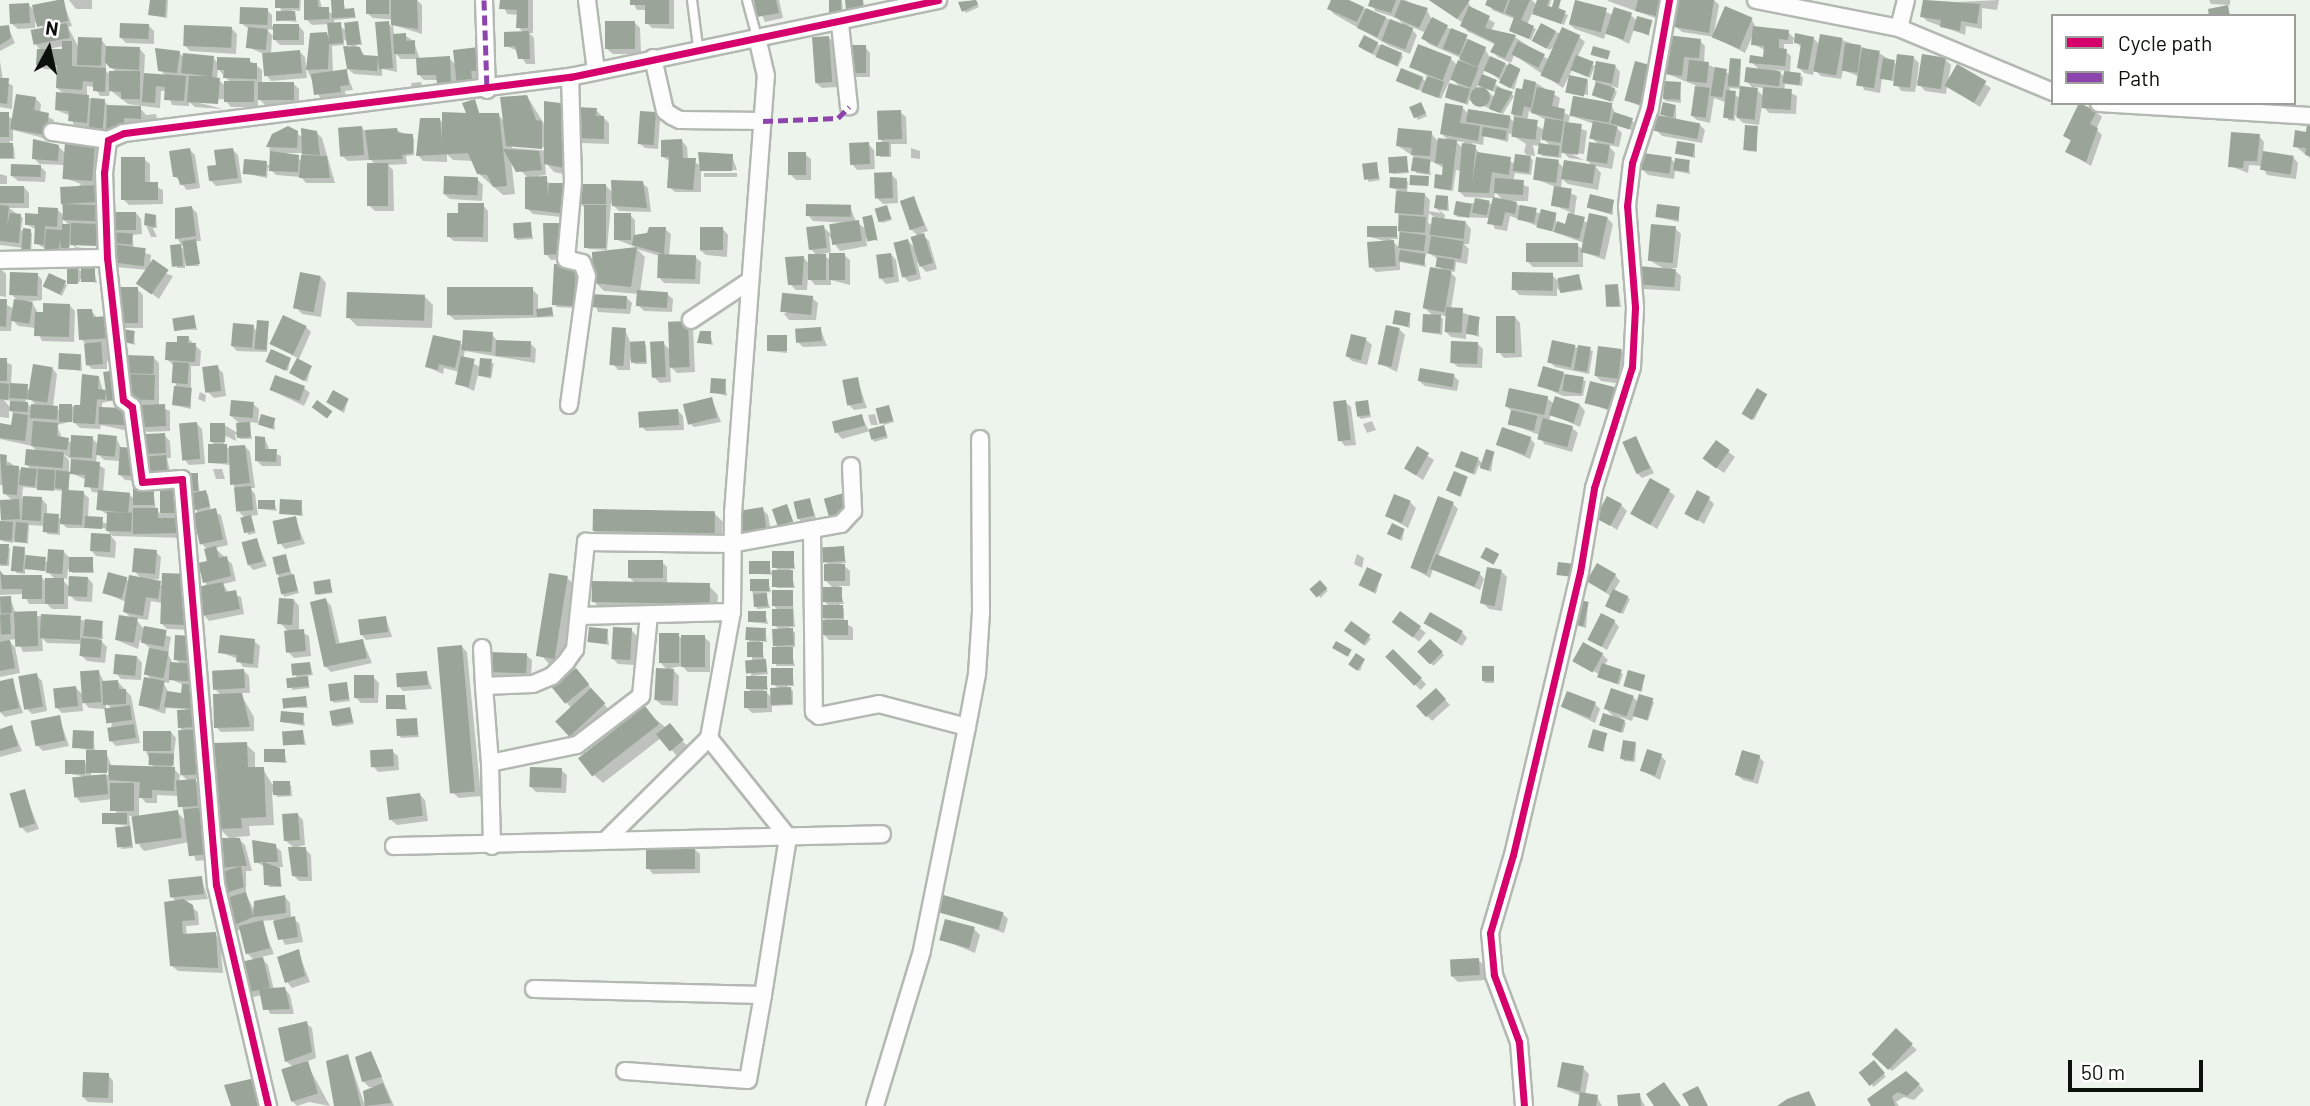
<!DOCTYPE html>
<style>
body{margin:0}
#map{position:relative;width:2310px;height:1106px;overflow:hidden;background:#edf4ec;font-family:Barlow,sans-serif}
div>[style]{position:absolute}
.shadow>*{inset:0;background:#0003;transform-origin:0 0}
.building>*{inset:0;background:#9aa498;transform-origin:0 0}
.round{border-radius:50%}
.roads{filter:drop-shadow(2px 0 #b3b8b2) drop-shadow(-2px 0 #b3b8b2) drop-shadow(0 2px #b3b8b2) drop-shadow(0 -2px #b3b8b2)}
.service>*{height:8px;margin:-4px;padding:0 4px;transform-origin:4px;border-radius:4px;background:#fcfdfc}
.minor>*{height:16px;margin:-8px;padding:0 8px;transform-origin:8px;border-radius:8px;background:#fcfdfc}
.quiet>*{height:5px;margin-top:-2.5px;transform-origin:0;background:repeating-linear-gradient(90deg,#8e44ad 0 10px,transparent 0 15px)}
.cycleway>*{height:7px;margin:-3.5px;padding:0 3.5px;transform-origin:3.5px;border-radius:3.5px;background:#d6006c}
span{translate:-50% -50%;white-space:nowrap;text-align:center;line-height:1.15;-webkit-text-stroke:5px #fff;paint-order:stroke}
.legend{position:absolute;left:2051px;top:14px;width:245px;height:91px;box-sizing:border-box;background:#fff;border:2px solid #9e9f9d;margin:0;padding:9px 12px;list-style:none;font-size:21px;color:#0c100b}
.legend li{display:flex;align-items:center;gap:14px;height:35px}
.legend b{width:35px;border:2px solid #9e9f9d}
.north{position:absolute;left:14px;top:14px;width:70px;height:70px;-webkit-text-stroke:5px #fff;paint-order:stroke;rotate:8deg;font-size:19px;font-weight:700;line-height:28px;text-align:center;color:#0c100b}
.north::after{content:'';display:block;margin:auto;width:24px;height:32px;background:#0c100b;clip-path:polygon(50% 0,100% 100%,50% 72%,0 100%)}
.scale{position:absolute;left:2068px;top:1060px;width:135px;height:32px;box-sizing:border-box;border:4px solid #0c100b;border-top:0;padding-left:9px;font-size:21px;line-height:24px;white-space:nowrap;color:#0c100b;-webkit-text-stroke:5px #fff;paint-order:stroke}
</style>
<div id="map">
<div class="shadow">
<div style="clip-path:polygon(92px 0,92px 9px,76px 9px,69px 0,96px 0)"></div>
<div style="clip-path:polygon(151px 0,168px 0,167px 18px,150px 15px)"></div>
<div style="clip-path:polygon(277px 0,301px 0,300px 11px,292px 10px,297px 22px,278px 20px,282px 13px)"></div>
<div style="clip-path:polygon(306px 0,320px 0,322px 9px,333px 14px,343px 1px,346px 11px,354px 10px,356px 18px,334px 20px,334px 24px,346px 30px,358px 23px,362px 45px,356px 45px,366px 57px,380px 58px,388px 23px,392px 27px,392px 22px,397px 20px,373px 18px,367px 13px,368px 0,417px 0,422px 5px,422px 34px,393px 25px,394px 35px,405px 35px,414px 42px,420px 60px,449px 58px,456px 65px,455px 52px,486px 75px,476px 76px,477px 90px,464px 91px,456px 83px,456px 87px,444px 88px,438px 80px,424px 80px,419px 75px,418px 59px,401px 59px,396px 54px,397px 72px,382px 69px,382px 76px,354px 74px,348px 69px,353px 48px,344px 39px,344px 45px,332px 46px,333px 73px,346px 71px,353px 90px,345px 91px,346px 97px,321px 100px,306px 67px,326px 34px,330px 38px,329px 24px,312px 25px,306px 19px)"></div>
<div style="clip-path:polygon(501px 0,533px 0,533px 33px,529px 33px,534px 38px,535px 64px,526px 64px,518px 51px,506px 46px,524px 33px,518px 27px,518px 15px,507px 14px)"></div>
<div style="clip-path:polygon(632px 0,674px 0,674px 29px,652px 28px,647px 23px,647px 10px,637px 10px)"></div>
<div style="clip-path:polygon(755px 0,779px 0,783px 18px,765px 22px)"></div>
<div style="clip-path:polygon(830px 0,842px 0,843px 13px,834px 13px)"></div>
<div style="clip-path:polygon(976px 0,979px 7px,966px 13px,960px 3px)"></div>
<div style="clip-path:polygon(evenodd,1332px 0,1345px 0,1406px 27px,1397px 18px,1375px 11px,1371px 0,1405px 0,1427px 10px,1431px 18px,1485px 49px,1490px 58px,1520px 70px,1514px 90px,1485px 69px,1482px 76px,1514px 96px,1503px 114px,1469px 100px,1468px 105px,1449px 99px,1461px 88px,1451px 78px,1441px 99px,1400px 82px,1422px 78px,1427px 83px,1429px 77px,1411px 66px,1451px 59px,1458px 66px,1461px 58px,1429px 44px,1424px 39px,1426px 33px,1408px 25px,1417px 35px,1410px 54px,1390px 46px,1334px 14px,1329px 8px,1332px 0,1478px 83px,1487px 92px,1477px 88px,1478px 83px,1332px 0,1485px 88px,1497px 93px,1495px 98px,1485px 88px)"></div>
<div style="clip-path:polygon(1429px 0,1467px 0,1472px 9px,1495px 23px,1491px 31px,1515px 37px,1549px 60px,1556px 44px,1550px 50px,1537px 43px,1555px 32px,1579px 37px,1585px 42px,1577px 58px,1595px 66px,1590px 78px,1572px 70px,1563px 88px,1514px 55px,1511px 63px,1498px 57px,1492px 51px,1496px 45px,1467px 31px,1463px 23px)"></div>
<div style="clip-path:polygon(1489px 0,1532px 0,1537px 5px,1539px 0,1551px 0,1549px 8px,1553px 10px,1560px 0,1559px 11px,1568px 15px,1564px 25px,1533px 11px,1527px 25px,1536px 29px,1531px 40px,1513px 32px,1515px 19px,1492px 10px)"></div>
<div style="clip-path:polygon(1577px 0,1613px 15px,1631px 15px,1637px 21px,1651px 22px,1649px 36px,1634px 29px,1629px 44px,1606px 32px,1604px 39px,1575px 29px,1569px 24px)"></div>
<div style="clip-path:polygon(1666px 0,1661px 20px,1608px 1px,1608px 0)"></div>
<div style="clip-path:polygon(evenodd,1680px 0,1714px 0,1719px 5px,1714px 33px,1752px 20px,1756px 28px,1788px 32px,1796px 40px,1813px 38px,1820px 45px,1842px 40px,1879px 53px,1898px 65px,1913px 57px,1919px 63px,1917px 81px,1945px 59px,1951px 65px,1948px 81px,1957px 66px,1991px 88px,1980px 107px,1947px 86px,1946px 94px,1925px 91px,1917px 82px,1915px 92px,1901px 91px,1896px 82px,1882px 78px,1880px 93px,1864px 90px,1860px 77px,1843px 70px,1841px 79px,1821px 76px,1814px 69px,1813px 75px,1804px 73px,1798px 67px,1802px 48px,1793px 39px,1793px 44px,1784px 44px,1784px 50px,1791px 56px,1790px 73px,1803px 77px,1802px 86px,1785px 84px,1784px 90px,1797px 96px,1796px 114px,1769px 113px,1762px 105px,1759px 125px,1743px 123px,1735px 115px,1735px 121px,1728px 120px,1727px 103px,1714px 98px,1710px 123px,1697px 120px,1691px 115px,1697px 86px,1665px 73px,1700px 41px,1705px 46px,1704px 63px,1730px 74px,1741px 61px,1740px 88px,1755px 90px,1746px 81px,1760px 70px,1751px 62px,1764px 59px,1765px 50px,1753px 44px,1753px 35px,1745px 53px,1715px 37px,1682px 32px,1676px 27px,1680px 0,1777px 70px,1786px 71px,1785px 77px,1777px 70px,1680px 0,1754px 87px,1764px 88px,1764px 97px,1754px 87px,1680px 0,1730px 88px,1741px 89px,1740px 98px,1730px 92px,1730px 88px)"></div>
<div style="clip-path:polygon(1924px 0,1957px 2px,1999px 0,1997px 10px,1982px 8px,1982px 29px,1966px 26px,1965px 35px,1927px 21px,1922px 16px)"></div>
<div style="clip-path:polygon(2209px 0,2230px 0,2230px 5px,2211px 4px)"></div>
<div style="clip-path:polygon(evenodd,63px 1px,72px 26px,68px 27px,80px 50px,101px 39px,107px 47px,140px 49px,145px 55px,144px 75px,166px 76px,160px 70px,179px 53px,185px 58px,213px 58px,219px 64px,249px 60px,262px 70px,262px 84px,294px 84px,299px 89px,299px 104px,265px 105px,258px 98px,258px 107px,231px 107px,224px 99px,192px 101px,223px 109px,195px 107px,189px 102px,189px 106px,172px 105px,167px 91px,161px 91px,160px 108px,150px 107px,128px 104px,110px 90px,109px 96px,100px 96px,95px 87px,87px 86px,87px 96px,92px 100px,104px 101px,110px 107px,140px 108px,146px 115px,156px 114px,158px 125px,133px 123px,138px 129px,129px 129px,126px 123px,125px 134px,75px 129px,71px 116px,56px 110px,64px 94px,57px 88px,58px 70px,44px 69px,38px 64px,42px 51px,36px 45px,43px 27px,35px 22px,35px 28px,18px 29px,12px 24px,29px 5px,36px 12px,63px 1px,64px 46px,63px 51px,47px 49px,64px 46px,63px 1px,106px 61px,111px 67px,116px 72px,111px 75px,106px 71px,106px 61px,63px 1px,218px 69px,230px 82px,226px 86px,217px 79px,218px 69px)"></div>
<div style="clip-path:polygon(evenodd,267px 10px,272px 15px,272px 26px,299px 26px,304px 32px,304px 45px,280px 45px,272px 37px,271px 54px,300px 52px,305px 57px,307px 78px,271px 81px,266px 75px,264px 54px,248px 47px,249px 29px,241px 23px,267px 10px,266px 29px,275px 30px,275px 38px,266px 29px)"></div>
<div style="clip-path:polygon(635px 23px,640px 28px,641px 54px,613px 54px,607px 49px)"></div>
<div style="clip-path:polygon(149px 26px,154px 31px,154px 44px,126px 43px,121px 38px)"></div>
<div style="clip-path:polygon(8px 27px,15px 43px,0 51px,0 28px)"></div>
<div style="clip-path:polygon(232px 29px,237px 34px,236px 54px,190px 51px,185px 46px)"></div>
<div style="clip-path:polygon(829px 38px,834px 43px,837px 87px,822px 88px,816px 83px)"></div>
<div style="clip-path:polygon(1377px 44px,1403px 56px,1398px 67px,1362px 49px)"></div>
<div style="clip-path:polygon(865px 47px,870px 53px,870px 77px,855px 77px,850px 72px)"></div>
<div style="clip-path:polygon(0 61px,3px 80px,13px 86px,12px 109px,0 107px)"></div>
<div style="clip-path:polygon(1636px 63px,1649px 110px,1626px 100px)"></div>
<div style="clip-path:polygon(1615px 66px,1620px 72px,1618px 88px,1611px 86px,1617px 92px,1613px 102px,1596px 97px,1595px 79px)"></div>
<div style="clip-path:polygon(1588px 80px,1588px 95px,1568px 92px)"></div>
<div style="clip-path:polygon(421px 82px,425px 95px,413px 94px,411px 83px)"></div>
<div style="clip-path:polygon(evenodd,1536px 83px,1560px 98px,1558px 109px,1570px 116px,1568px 124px,1587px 131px,1584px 154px,1567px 152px,1584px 160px,1569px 158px,1562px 151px,1561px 158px,1542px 156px,1540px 146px,1533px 145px,1535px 156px,1527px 155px,1533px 160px,1531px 175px,1515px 173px,1513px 181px,1529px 187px,1528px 201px,1504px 201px,1495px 192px,1494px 198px,1465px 197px,1459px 191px,1461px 171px,1456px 170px,1453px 191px,1438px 189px,1444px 168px,1429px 160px,1431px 175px,1416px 173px,1419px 160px,1398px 146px,1431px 133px,1437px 140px,1449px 141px,1442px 134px,1462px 107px,1469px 115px,1509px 117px,1515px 123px,1513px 113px,1523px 91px,1536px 83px,1529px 111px,1546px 120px,1545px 130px,1527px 121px,1529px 111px,1536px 83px,1509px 133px,1526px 144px,1524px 152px,1530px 158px,1515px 163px,1480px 154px,1472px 143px,1483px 145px,1484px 136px,1508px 142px,1509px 133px,1536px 83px,1541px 137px,1551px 146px,1540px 145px,1541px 137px,1536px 83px,1455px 141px,1464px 142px,1464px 149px,1455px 141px)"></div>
<div style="clip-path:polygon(1680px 84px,1681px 103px,1666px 101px,1664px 99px)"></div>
<div style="clip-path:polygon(evenodd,527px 96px,546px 127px,596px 110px,609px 123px,609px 144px,582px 143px,576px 136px,577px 177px,554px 172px,545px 162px,546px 175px,537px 176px,553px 185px,571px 218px,533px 214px,527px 208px,527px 177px,511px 160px,515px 194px,503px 195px,478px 173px,474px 161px,453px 160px,447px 154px,447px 162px,423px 161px,418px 155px,439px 119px,444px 124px,471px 114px,475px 101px,480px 115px,498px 115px,504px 121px,527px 96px,512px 145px,551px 148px,551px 151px,512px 148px,512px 145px)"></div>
<div style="clip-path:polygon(1575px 96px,1611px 104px,1616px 115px,1634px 122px,1632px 130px,1613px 124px,1622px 133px,1619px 147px,1608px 145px,1615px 153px,1612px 169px,1595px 166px,1601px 173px,1598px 190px,1568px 184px,1562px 179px,1561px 189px,1577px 196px,1574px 216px,1588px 223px,1607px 218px,1613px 224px,1605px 260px,1583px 252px,1583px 267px,1533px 267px,1528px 262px,1577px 245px,1583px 250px,1584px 243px,1510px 216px,1507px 231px,1495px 229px,1490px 218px,1457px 217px,1458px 203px,1516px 204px,1541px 214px,1556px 215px,1556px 223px,1566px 226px,1570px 212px,1553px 205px,1556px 187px,1535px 179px,1558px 162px,1564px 168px,1593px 167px,1587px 160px,1599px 145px,1592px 138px,1594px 124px,1572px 116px)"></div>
<div style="clip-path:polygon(35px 98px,41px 104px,40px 113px,54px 120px,51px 140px,13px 130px,13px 141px,9px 141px,14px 147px,15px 159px,0 159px,0 113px,13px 119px)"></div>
<div style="clip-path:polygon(1422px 106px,1427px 116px,1418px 120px,1411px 108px)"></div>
<div style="clip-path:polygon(1676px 106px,1676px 120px,1699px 124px,1705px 130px,1702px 143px,1662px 136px,1657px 131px,1668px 119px,1663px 114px)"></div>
<div style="clip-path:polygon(900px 112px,906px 117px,907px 144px,891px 144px,891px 157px,880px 157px,884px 144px,880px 139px)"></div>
<div style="clip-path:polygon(2096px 112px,2102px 117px,2096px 129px,2102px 135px,2091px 166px,2067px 152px,2072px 142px,2065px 136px)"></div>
<div style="clip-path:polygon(655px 114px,660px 119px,658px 149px,645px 148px,639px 143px)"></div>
<div style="clip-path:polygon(2310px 126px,2310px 158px,2295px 146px)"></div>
<div style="clip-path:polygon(361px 127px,365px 131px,396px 130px,414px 138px,414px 155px,406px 156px,407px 164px,388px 165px,393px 170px,394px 211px,375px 211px,369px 205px,376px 165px,371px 160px,348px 161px,342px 156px)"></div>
<div style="clip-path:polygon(1757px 127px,1757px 152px,1747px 151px,1745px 149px)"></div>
<div style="clip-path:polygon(evenodd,288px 128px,302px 137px,316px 132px,322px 138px,335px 183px,306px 183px,301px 177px,276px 175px,268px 167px,267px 178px,244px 173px,266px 163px,271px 168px,269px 140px,288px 128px,286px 153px,302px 153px,301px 160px,286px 155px,286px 153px)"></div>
<div style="clip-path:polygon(2259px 136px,2264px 142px,2263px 153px,2293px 157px,2298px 163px,2296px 179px,2267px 175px,2262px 166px,2249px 165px,2248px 173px,2230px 166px)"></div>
<div style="clip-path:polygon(evenodd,35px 141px,59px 147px,66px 154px,94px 146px,100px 151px,102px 227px,98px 226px,103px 231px,102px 245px,76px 243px,76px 247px,102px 251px,78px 250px,71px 243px,64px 260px,36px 243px,37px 230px,26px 224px,58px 210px,64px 216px,61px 201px,81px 184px,65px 178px,65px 165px,39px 164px,34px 158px,35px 141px,63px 219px,70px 226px,63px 226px,63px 219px)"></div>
<div style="clip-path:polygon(682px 141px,687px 147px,688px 160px,701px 165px,732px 156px,737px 170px,701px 170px,701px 192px,675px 192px,669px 187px,671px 162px,663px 157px)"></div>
<div style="clip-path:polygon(868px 144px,874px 150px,875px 169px,857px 170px,852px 164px)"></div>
<div style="clip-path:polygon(1695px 145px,1695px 158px,1677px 153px)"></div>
<div style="clip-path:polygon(911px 148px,920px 151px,920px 159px,911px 158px)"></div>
<div style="clip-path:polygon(190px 150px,195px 155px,200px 188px,187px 190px,175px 176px)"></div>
<div style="clip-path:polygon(233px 150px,238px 155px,242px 183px,216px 186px,211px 181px)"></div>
<div style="clip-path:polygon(805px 154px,811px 159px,811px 180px,796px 180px,790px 174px)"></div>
<div style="clip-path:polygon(1406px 158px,1409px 173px,1393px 174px,1391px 172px)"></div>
<div style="clip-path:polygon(144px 159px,150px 164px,150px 184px,163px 190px,163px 204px,129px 205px,123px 199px)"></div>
<div style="clip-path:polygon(1671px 159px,1676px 164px,1689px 162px,1690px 174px,1675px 171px,1674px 179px,1648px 175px,1643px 170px)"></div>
<div style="clip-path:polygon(1376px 164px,1380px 180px,1369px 182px,1367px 179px)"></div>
<div style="clip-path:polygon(40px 166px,46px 172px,45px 182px,18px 181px,12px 176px)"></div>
<div style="left:704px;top:173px;width:33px;height:4px"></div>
<div style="clip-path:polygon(0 174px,7px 176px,7px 184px,0 184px)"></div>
<div style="clip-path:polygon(891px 174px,897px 180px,898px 203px,883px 204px,877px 198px)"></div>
<div style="clip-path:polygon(477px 179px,483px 185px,482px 201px,450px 199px,444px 194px)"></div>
<div style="clip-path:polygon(evenodd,1406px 180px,1411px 185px,1408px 182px,1407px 193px,1424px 194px,1430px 200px,1429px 211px,1441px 213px,1436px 208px,1448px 198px,1449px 211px,1439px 210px,1445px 215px,1444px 220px,1466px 223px,1471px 229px,1469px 244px,1464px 244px,1469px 249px,1467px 264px,1456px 262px,1455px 272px,1448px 270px,1456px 278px,1451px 309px,1479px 318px,1479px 337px,1466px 332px,1466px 339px,1451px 337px,1446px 332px,1447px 316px,1438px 315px,1443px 319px,1442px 335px,1423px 332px,1433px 316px,1425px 308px,1442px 271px,1438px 259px,1429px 253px,1424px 255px,1426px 267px,1400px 262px,1400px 270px,1376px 272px,1370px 266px,1388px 242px,1370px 237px,1396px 228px,1398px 239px,1391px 239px,1400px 249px,1397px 190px,1390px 187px,1406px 180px,1429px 213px,1434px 217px,1433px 227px,1428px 222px,1429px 213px)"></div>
<div style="clip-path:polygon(642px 183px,648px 188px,651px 212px,619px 211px,611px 203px,607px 250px,588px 249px,585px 208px,579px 203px,606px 186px,613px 193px)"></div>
<div style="clip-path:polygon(24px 187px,29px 193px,29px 208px,9px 208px,23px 218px,21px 230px,32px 233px,31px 256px,24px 248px,0 245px,0 188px)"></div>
<div style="clip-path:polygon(914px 198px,928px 231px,921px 233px,929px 241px,937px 269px,926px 272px,917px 262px,921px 279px,909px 282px,903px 276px,908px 241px,916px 249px,919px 237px,911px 229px)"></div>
<div style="clip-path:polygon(1613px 201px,1613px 215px,1589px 208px)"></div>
<div style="clip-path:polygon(483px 205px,488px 211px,488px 242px,454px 241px,448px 236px,460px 215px)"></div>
<div style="clip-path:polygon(850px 206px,856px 222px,866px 229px,873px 219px,878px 241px,866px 238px,867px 246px,840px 251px,829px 236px,831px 252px,823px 254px,831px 261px,844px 255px,850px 260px,850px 285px,831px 280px,831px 285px,815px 285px,808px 277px,807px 290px,796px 290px,790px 284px,804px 258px,810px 265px,817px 256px,811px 249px,823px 227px,832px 235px,847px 223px,813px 221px,808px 215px)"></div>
<div style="clip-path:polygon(191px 207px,197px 213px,201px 241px,195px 241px,199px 266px,188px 266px,186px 252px,185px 268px,177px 268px,180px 246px,186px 252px,177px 238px)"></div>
<div style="clip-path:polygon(887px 207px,892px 220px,882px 223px,880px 220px)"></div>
<div style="clip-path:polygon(1679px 209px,1679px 222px,1657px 217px)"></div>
<div style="clip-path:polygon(136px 213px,141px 219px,142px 234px,132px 235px,134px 249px,151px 255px,150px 268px,173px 276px,159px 299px,139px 284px,148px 270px,116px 267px,111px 261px,119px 234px,114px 230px)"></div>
<div style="clip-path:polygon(630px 215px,635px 220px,635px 236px,665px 229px,671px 234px,669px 256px,695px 257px,701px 262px,700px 284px,664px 283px,659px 277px,660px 256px,637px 249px,645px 257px,640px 292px,667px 294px,673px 299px,672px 312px,644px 311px,638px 305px,639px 294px,604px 291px,595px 282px,594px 254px,638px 248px,615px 239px)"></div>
<div style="clip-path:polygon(156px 216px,157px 228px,153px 228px,157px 237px,151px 237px,146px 225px)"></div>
<div style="clip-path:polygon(530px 224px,533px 239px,517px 240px,515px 237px)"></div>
<div style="clip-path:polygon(563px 224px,561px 259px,551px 260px,546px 254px)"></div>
<div style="clip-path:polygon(1675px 228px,1681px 234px,1677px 268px,1672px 268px,1681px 276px,1680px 291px,1644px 289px,1638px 283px,1666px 270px,1649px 260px)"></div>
<div style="clip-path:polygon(723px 229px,728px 235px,727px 257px,706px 255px,700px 250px)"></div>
<div style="clip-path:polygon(891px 254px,896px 260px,899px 282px,886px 284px,880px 278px)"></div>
<div style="clip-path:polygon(77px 265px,80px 271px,94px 270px,97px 283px,80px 279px,80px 282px,69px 282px)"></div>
<div style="clip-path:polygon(575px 266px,580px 272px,575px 308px,556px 307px)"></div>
<div style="clip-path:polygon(0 268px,6px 274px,6px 297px,0 296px)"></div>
<div style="clip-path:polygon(37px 274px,42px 280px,42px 300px,23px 302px,33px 304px,38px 313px,70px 306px,75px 311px,74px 342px,42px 341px,36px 328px,18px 326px,12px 319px,11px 331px,0 331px,0 301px,14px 309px,19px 302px,11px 294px)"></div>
<div style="clip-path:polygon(49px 275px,67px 285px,62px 296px,47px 288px)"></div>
<div style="clip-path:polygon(1552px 275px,1559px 282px,1579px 276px,1583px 290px,1562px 293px,1557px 288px,1557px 296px,1519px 295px,1514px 289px)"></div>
<div style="clip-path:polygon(321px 277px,326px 283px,321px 317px,302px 314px,297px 308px)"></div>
<div style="clip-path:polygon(1618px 286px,1621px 307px,1610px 307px,1607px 305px)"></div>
<div style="clip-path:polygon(137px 289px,143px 295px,143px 328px,125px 328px,120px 322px)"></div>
<div style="clip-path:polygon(532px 289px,538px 295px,538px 310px,551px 308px,554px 317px,455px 320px,449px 315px)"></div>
<div style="clip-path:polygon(424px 296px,433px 305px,432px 328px,357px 326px,348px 317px)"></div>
<div style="clip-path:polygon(592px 296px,627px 298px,632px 303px,630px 314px,598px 312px)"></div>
<div style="clip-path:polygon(812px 298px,818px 303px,816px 320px,789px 320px,784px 314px)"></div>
<div style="clip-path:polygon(91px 310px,97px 318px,111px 317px,115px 360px,107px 361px,107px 369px,92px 369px,87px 364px,86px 344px,81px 339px)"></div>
<div style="clip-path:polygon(1410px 314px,1410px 328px,1395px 323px)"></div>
<div style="clip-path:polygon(194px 316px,197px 330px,175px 329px)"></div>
<div style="clip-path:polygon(1515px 317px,1520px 323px,1522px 357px,1504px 358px,1499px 352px)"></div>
<div style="clip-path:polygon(268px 323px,267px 352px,237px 351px,232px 346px,253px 327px,257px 331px)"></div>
<div style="clip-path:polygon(687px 323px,693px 328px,695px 372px,677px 373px,670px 366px,671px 382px,660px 383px,654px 377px,663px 343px,671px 351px)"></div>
<div style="clip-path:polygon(306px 327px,311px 332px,299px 359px,271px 343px)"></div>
<div style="clip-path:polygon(820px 328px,827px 346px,803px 347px,798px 342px)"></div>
<div style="clip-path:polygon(1399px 329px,1405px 335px,1397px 372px,1379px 363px)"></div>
<div style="clip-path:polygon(625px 330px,631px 344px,646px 345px,647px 364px,635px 364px,630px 359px,630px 370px,618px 370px,613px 364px)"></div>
<div style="clip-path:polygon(134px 332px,135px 345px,123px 341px)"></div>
<div style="clip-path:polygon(710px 333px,713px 345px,698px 342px)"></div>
<div style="clip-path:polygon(492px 334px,498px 342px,530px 343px,536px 349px,535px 363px,465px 351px,463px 358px,480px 367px,494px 363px,491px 379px,478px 375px,474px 391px,457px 383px,459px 372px,444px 368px,443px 374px,427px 367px,460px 343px,463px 346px)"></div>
<div style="clip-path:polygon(786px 337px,787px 353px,769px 351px)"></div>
<div style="clip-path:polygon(188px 338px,201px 351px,200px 366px,191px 366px,191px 409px,173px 405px,176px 386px,173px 365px,167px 359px)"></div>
<div style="clip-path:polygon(1366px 340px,1372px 345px,1367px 365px,1352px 361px,1347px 356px)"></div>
<div style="clip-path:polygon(1477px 343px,1483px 349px,1482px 368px,1458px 367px,1452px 362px)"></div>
<div style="clip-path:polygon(1574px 347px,1593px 351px,1589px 374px,1555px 367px,1549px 361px)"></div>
<div style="clip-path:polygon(1621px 351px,1627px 356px,1622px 384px,1601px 381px,1595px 375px)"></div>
<div style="clip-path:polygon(81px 356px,82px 371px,60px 368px)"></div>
<div style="clip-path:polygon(153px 357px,159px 363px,159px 406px,170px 411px,170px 431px,147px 432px,142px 426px,141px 404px,133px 404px,127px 372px)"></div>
<div style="clip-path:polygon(evenodd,0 359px,12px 365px,11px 385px,31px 390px,52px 368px,57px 374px,53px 407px,61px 411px,71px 406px,81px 407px,99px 377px,103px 391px,126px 404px,110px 401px,102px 403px,102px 408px,124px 410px,129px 416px,128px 431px,101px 425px,100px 429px,80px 428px,73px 421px,57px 425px,62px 439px,72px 443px,92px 438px,99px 445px,116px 438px,139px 481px,125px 480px,120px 475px,121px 461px,104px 460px,97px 453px,96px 463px,105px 469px,103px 492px,129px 494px,136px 501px,153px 488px,156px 510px,161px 514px,162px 485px,145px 453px,164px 435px,170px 441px,171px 458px,167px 458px,185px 538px,113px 536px,104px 528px,67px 528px,60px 522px,60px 535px,47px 534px,45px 526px,29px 525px,28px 544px,14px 539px,13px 543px,2px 541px,0 501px,13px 501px,5px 494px,6px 485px,0 485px,0 456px,22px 471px,32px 470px,26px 464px,38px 452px,32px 446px,0 439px,0 425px,13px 427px,14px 414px,9px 409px,9px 418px,0 417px,0 359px,29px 398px,37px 406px,32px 408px,25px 401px,29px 398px,0 359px,4px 400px,12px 401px,11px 408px,8px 405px,4px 400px,0 359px,63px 454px,76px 462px,71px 473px,87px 480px,92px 492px,100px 493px,99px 509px,108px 515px,108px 524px,88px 518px,89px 498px,83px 493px,69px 492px,69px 460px,63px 454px,0 359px,23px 487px,63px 491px,62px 519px,47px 515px,47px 505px,42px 499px,22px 498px,23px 487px)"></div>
<div style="clip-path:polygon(290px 360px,288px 371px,270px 364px)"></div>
<div style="clip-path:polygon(217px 367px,223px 373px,226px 396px,214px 398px,208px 392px)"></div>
<div style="clip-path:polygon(311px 367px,307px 382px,294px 375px)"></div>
<div style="clip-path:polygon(1563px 374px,1586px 381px,1583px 396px,1563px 396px,1539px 385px)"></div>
<div style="clip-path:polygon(1454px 376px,1459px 381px,1457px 391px,1425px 386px,1419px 381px)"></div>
<div style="clip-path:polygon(857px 379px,867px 408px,854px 410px,848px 404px)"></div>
<div style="clip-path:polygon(725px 381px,727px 396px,712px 392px)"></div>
<div style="clip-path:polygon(1592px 383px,1617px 414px,1587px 402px)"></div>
<div style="clip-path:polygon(304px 388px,310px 393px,304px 406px,271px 390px)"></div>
<div style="clip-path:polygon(200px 392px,206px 395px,205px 402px,198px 399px)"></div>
<div style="clip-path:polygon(1766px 396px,1754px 420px,1745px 415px)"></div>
<div style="clip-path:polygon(1547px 398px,1554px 404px,1580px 405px,1585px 411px,1580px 427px,1551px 414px,1549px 421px,1570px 426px,1578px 433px,1572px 452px,1544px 444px,1540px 435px,1510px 424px,1513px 412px,1507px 407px)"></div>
<div style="clip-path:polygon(712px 399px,721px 422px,694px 427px,688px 422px)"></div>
<div style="clip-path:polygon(348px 400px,344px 413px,329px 404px)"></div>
<div style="clip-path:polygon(1345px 402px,1351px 407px,1356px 445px,1345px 446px,1340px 440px)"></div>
<div style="clip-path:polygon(1367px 402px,1371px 417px,1361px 419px,1359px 417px)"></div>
<div style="clip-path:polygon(253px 404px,259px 409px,258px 423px,247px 422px,252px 439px,241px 439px,235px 434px,236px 441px,226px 436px,224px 444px,228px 448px,245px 446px,250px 452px,255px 488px,250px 488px,255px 494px,258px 515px,249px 516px,256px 533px,248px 535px,245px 518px,238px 511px,231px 465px,210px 463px,216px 446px,212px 442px,224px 425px,238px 433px,240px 424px,231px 416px)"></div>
<div style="clip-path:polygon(889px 407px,894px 422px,884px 425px,882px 422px)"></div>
<div style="clip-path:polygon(678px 411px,683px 416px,684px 430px,646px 431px,640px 425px)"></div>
<div style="clip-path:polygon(875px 414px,878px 425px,871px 425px,868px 415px)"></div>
<div style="clip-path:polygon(861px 415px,869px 431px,884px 427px,888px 438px,874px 442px,870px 431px,842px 439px,837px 433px)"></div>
<div style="clip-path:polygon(274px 419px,275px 430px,260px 425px)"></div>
<div style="clip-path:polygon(1372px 421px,1376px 430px,1367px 433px,1363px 424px)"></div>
<div style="clip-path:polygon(197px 424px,202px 429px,205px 464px,189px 465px,184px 459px)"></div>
<div style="clip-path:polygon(1530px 438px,1535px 444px,1530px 459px,1498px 444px)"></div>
<div style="clip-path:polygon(1635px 438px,1654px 473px,1642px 478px,1637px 473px)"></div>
<div style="clip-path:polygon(265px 439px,270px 451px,281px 456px,281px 466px,262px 466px,256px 460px)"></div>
<div style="clip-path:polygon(1717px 443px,1735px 457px,1724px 473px,1711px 464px)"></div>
<div style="clip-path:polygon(1417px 449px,1434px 460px,1423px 480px,1407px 469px)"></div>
<div style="clip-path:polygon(1494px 453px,1491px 472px,1479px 465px,1475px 475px,1456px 467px,1478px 459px,1483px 464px)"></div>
<div style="clip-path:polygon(213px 469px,222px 469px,225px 479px,216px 479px)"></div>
<div style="clip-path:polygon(197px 475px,200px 493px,208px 494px,211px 511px,221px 515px,228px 545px,215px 548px,232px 564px,236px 581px,223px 584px,229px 593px,241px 597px,244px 614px,209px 621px,204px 615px,208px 550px,202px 544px,198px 514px,189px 493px)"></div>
<div style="clip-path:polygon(1467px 479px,1461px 497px,1449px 492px)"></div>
<div style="clip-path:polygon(1669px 491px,1675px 496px,1657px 529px,1633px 514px)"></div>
<div style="clip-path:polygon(1709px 499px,1714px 504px,1704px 524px,1687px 513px)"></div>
<div style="clip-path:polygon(810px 500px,816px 518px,801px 522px,799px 519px)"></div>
<div style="clip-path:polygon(274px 502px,277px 511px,261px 509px)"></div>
<div style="clip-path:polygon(301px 502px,303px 516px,280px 513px)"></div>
<div style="clip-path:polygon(1410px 502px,1416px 508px,1408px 528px,1387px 516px)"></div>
<div style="clip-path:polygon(1453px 504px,1458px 509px,1438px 557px,1479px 573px,1484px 579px,1480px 590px,1433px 569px,1430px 578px,1411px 567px)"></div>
<div style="clip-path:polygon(1621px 505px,1627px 511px,1617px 530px,1598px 517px)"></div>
<div style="clip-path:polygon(787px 506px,794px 523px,781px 527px,778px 525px)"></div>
<div style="clip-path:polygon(762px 509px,768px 515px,772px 536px,741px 514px)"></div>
<div style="clip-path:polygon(714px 513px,723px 522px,721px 542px,602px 539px,593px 530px)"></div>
<div style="clip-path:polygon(295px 518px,305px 544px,285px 549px,280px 543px)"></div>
<div style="clip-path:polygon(1404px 531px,1402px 541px,1389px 534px)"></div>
<div style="clip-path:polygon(111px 536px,116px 542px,115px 558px,96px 556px,91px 550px)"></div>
<div style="clip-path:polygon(257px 540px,267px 566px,253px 570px,248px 564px)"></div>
<div style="clip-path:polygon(0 545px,10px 548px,9px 566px,0 566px)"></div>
<div style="clip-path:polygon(evenodd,24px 548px,26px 557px,49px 562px,64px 552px,69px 557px,92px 559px,94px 573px,73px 573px,68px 569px,67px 578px,88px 578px,93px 584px,92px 602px,76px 601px,68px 594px,68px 609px,52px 609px,47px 604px,29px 604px,24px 594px,0 595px,0 572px,6px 576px,41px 577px,47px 582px,56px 580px,48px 572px,25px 567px,25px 574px,16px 573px,24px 548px,61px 578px,71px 579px,70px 588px,61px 578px)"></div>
<div style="clip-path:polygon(843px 548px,846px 563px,841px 563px,850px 571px,850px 586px,839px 586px,844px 604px,839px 604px,844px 609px,844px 622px,853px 628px,853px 640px,829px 640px,823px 634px,828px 622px,823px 618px,830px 607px,824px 601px,834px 589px,825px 580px,830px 566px,825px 561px)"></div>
<div style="clip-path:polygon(evenodd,156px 552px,161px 557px,159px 579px,148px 580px,163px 586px,193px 630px,167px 629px,162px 624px,162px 603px,151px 601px,148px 620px,135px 618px,142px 627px,171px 637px,168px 654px,173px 664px,181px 664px,175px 659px,196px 638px,209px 779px,194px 779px,201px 787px,215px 859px,196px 861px,189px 842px,144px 851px,139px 845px,177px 812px,186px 821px,179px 796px,157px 795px,157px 803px,146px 803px,139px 795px,139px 816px,129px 816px,133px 848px,121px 849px,128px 826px,104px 823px,117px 815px,112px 799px,81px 803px,76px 797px,81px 776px,67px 773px,84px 762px,88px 765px,88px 750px,74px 747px,93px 733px,95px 752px,106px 752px,112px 767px,154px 768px,145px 750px,171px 732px,176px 738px,172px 767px,180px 775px,179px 782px,189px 782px,181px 774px,184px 732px,180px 728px,186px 709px,166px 708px,165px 714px,140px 705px,152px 680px,146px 674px,151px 649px,140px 640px,138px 649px,116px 640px,132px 619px,124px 611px,126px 602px,105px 593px,126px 579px,130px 583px,142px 579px,134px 571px,156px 552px,170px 679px,184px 685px,183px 695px,169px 693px,163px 682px,169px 683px,170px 679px,156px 552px,91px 771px,108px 771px,108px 775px,91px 775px,91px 771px)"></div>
<div style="clip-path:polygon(793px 553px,795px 569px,790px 569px,795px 588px,777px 588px,774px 575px,751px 573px,769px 563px,771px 572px,780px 572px,775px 567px)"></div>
<div style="clip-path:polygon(1357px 554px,1364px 558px,1362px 568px,1354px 564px)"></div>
<div style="clip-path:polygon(285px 556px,299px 593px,284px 597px,278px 574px)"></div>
<div style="clip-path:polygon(662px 562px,667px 567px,667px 585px,709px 586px,718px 595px,717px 613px,602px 610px,593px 601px,636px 584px,629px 577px)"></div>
<div style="clip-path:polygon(1501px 571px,1507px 577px,1502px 611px,1489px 609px,1483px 603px)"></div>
<div style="clip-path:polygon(1381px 575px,1376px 594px,1362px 587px)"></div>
<div style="clip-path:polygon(1615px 575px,1620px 581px,1614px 591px,1630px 599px,1623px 614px,1610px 608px,1612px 597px,1588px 581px)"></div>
<div style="clip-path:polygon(567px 578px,576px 586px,565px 666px,549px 664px,541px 655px)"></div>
<div style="clip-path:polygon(329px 581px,333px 593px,318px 595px,316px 593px)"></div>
<div style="clip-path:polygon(768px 581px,771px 592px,765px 593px,770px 608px,757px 609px,752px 591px)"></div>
<div style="left:1320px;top:583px;width:11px;height:10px;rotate:45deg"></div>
<div style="clip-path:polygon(792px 592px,795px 627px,789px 627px,795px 633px,795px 647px,790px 647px,795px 666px,776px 666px,779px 649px,774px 645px,780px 630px,774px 625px,779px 611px,774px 606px)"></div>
<div style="clip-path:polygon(0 598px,10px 598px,16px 614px,102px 622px,103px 639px,99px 639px,107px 647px,105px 663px,87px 661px,81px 655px,82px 644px,47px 643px,42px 638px,43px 651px,23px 652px,17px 639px,8px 640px,15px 647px,20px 673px,0 677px)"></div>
<div style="clip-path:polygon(294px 600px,299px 606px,299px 631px,309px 636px,311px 656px,294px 658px,288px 652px,289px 632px,281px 624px)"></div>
<div style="clip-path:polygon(326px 600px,331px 606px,340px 645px,363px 641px,372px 663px,331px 672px,325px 666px)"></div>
<div style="clip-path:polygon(1588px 604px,1586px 628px,1579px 626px,1577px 624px)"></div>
<div style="clip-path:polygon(765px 613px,768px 624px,750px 622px)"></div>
<div style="left:1401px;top:614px;width:31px;height:11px;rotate:37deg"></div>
<div style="clip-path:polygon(386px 618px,392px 637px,366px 640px,361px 634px)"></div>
<div style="clip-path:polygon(1614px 621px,1619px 627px,1607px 650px,1590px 639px)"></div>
<div style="clip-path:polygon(1426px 623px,1462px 632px,1467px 638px,1462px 646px)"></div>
<div style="clip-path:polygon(765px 629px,767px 642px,760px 641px,768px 674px,751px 676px,753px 644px,747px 639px)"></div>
<div style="clip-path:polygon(607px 630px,609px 645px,590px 642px)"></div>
<div style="clip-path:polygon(631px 630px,637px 636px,634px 665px,618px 664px,612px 658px)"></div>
<div style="clip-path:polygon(1349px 633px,1369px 637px,1371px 639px,1365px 646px)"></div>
<div style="clip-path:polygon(678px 635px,683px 640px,704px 637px,710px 642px,710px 672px,688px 672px,682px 666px,671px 668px,679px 676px,678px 706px,662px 705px,656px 700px,668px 671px,660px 662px)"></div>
<div style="clip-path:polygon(254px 641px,260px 646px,258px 668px,243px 667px,238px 659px,220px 652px)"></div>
<div style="left:1430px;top:641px;width:20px;height:15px;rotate:45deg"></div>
<div style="clip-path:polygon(462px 647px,467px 652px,481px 796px,459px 798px,453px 793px)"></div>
<div style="left:1393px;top:651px;width:47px;height:8px;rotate:45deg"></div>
<div style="clip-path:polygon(1602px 654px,1608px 660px,1604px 666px,1623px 674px,1619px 685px,1575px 661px)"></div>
<div style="clip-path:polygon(526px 655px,532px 660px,531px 678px,496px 677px,491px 671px)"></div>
<div style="clip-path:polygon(137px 657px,142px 663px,141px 680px,121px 679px,116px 673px)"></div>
<div style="clip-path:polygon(1364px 660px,1360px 671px,1353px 666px)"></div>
<div style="clip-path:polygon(310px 663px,313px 675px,305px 676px,310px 688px,291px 690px,299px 679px,294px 674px)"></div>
<div style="clip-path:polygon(1493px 668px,1494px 683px,1485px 683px,1483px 680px)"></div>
<div style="clip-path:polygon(792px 670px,794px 686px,787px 686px,793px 691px,793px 705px,772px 706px,772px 712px,752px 713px,746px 707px,752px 693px,748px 688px,766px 678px,768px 690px,764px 690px,772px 698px,779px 689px,773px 684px)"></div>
<div style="clip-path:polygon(244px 671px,249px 676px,250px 693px,240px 693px,254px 717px,254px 731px,221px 732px,216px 727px,221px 695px,214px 688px)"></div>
<div style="clip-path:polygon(99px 672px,104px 682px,118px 682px,131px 696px,140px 743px,116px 746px,110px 740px,113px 710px,106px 703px,106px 709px,89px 708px,82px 700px,83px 711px,62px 713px,56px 707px,76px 688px,84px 696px)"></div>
<div style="clip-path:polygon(426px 672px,432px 689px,403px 691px,398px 685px)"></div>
<div style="clip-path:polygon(36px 675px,42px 681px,47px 711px,32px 714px,26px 708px)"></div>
<div style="clip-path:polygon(581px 676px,609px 710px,575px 740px,557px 721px,571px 708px,554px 687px)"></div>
<div style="clip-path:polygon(373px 677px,379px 683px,378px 703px,361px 703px,356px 698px)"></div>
<div style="clip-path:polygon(1644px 677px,1642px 692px,1625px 686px)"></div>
<div style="clip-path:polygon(12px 680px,23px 713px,5px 717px,0 712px,0 683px)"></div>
<div style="clip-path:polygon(346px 683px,350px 701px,334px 703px,332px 701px)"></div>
<div style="clip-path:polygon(1441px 695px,1450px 705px,1432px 721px,1426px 715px)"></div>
<div style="clip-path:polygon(404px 696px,407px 710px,388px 708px)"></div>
<div style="clip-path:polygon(1633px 697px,1638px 702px,1654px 702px,1648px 721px,1634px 715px,1632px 721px,1620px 717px,1626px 723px,1623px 733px,1601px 725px,1616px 719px,1605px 708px)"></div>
<div style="clip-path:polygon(305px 698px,308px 708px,284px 707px)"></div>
<div style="clip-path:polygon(1595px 704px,1600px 709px,1595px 723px,1562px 707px)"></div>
<div style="clip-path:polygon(350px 709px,354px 724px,336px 727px,333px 724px)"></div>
<div style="clip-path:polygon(303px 715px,305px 726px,282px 722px)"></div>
<div style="clip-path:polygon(59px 717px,69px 746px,43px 751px,37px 745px)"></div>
<div style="clip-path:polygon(653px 717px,688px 746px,677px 756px,661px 738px,603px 783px,594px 775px)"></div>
<div style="clip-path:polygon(416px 720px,419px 737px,401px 738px,399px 735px)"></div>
<div style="clip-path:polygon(12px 727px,22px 751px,0 757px,0 730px)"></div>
<div style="clip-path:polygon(303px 732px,306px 745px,285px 744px)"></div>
<div style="clip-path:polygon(1606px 734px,1604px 752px,1590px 746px)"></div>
<div style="clip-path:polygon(246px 744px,255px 753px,255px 769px,263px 769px,272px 784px,291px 785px,292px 796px,278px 797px,272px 792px,274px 825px,249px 826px,250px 836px,236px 837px,245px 845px,252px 871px,246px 871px,246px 894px,255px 912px,285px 897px,290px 903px,291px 918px,299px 923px,303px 942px,285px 945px,274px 920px,261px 921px,274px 954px,261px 957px,268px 965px,274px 990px,285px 989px,290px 995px,294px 1014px,270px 1014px,262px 995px,254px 997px,248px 991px,255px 961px,248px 954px,242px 929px,237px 931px,232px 926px,230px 899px,224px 893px,227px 872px,222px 867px,231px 840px,219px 828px)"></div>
<div style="clip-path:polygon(1636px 744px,1635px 762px,1624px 761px,1622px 759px)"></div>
<div style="clip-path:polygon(284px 751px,287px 763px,266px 762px)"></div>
<div style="clip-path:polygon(392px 751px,398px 756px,399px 770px,378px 772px,373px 766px)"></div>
<div style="clip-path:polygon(1661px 756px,1666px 761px,1660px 780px,1641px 770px)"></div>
<div style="clip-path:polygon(1759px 757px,1764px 762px,1758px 784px,1743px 780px,1737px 775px)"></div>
<div style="clip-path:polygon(561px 770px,567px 775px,566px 793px,536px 792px,531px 787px)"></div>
<div style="clip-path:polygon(24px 791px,39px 829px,27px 833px,21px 827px)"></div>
<div style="clip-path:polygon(420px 795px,425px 800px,428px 821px,397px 825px,391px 820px)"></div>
<div style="clip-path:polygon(297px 814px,303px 820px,305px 845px,294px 848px,286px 841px)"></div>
<div style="clip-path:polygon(275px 846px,281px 851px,283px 867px,277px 867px,282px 887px,269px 887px,265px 867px,256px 862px)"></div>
<div style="clip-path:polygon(305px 849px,311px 855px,312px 881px,299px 881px,293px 875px)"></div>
<div style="clip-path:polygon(694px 849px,700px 854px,700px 873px,653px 874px,648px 868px)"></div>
<div style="clip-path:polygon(201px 877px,208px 899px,183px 901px,198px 912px,199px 925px,186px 926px,187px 936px,215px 934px,220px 940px,223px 973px,178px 971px,172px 966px,177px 902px,171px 896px)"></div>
<div style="clip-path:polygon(937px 910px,1002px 913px,1008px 919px,1004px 933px)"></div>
<div style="clip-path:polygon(974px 929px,980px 935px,975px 953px,941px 939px)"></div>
<div style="clip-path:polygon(298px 951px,310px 982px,292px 988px,287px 982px)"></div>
<div style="clip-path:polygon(1478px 960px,1484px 965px,1485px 980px,1458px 982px,1452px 976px)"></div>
<div style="clip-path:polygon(306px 1023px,312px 1028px,316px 1058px,306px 1062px,330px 1106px,309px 1102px,297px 1106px,291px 1100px,293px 1067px,286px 1061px)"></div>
<div style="clip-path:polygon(1896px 1031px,1917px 1050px,1892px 1071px,1874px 1055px)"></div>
<div style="clip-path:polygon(371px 1053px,394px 1106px,336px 1106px,348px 1056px,364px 1103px,380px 1087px,369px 1087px,363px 1081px)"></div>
<div style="left:1874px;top:1063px;width:18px;height:16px;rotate:49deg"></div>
<div style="clip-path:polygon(1583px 1068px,1589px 1074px,1585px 1095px,1597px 1097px,1602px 1106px,1579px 1106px,1581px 1096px,1559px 1087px)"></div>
<div style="clip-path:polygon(1906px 1073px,1924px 1090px,1914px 1100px,1904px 1097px,1896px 1102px,1899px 1106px,1873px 1106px)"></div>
<div style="clip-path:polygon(108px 1075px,113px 1081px,113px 1103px,88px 1102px,83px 1097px)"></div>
<div style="clip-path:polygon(1639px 1095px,1645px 1106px,1620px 1106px)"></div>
</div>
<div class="building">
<div style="clip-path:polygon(58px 0,64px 0,68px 21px,37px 27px,32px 5px)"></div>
<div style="clip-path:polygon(150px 0,166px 0,165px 17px,148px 15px)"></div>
<div style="left:275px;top:0;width:24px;height:8px"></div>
<div style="clip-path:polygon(304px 0,318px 0,318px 7px,329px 7px,329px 19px,304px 20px)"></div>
<div style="clip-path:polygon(331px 0,344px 0,344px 9px,354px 8px,355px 17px,332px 18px)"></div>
<div style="left:366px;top:0;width:23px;height:14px"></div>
<div style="clip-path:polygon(391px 0,417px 0,418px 29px,391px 25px)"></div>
<div style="clip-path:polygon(500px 0,528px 0,528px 28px,516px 28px,517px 10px,499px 9px)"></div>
<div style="clip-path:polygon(630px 0,669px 0,669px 24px,645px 24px,645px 5px,630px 5px)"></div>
<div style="clip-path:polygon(754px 0,776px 0,779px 13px,757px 17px)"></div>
<div style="left:829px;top:0;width:12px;height:12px"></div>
<div style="clip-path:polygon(845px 0,863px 0,864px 8px,846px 11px)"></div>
<div style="clip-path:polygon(976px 0,978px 4px,962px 12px,958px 2px)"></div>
<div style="clip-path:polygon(1331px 0,1349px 0,1364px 7px,1357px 22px,1327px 9px)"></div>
<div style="clip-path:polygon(1370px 0,1396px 0,1391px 13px,1368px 6px)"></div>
<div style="clip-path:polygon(1401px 0,1428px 8px,1419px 28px,1394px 17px)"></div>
<div style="clip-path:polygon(1429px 0,1470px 0,1457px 19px)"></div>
<div style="clip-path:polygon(1487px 0,1508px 0,1503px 13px,1485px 5px)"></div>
<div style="clip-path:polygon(1510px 0,1530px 0,1521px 20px,1534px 26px,1529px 39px,1509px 31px,1514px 17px,1505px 13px)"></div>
<div style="clip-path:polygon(1537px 0,1549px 0,1547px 6px,1552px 7px,1554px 0,1561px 0,1558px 8px,1566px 11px,1561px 24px,1532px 14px)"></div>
<div style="left:1575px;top:0;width:33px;height:25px;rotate:14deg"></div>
<div style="clip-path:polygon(1638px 0,1659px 0,1656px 16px,1635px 11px)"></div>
<div style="clip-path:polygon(1678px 0,1714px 0,1709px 33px,1674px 27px)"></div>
<div style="clip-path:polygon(1923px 0,1980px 4px,1977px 24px,1961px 21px,1960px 31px,1940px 27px,1941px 20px,1920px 17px)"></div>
<div style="left:29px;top:3px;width:20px;height:20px;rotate:87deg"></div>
<div style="clip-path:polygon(2228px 5px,2230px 16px,2209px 16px,2208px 9px)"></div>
<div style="clip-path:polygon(1469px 6px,1490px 16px,1485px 28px,1516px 35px,1505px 58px,1490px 52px,1495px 43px,1460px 26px)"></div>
<div style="left:1725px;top:6px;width:30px;height:34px;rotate:23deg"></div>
<div style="left:240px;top:7px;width:28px;height:17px;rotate:2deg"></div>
<div style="left:1614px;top:7px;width:19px;height:28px;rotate:18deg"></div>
<div style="left:1366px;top:8px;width:22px;height:22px;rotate:24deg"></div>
<div style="clip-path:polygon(276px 11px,295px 11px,296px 20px,276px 21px)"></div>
<div style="left:1637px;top:16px;width:16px;height:15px;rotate:15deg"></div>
<div style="left:1432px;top:17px;width:18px;height:24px;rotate:27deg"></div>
<div style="left:1390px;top:19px;width:25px;height:23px;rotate:21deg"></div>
<div style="left:358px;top:21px;width:23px;height:14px;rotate:83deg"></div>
<div style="clip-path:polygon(389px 21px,393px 68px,379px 69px,378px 56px,377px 71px,347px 69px,343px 46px,360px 47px,363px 55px,378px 56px,375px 22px)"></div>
<div style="left:605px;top:21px;width:30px;height:28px"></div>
<div style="clip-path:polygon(341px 22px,343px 43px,329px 44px,328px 69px,306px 70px,310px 33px,327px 32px,329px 42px,327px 23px)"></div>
<div style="left:67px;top:23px;width:15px;height:37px;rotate:79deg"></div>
<div style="left:120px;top:23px;width:29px;height:15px;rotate:2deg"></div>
<div style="left:1541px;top:23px;width:17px;height:20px;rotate:28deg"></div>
<div style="left:273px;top:24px;width:26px;height:16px"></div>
<div style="clip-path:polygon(9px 25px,11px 38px,0 45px,0 26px)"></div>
<div style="left:184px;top:25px;width:48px;height:21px;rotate:2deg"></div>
<div style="clip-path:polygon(1753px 26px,1789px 30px,1788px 40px,1779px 39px,1779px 48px,1787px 49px,1785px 66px,1749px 63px,1750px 55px,1763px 57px,1764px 46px,1751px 45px)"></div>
<div style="left:248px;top:27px;width:20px;height:21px;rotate:6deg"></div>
<div style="left:1562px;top:27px;width:20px;height:53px;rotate:24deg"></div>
<div style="left:1451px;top:28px;width:18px;height:22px;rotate:22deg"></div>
<div style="clip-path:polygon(529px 31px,530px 59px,518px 59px,515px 46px,504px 47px,504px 32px)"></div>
<div style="clip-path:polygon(406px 33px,406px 41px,415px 40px,415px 54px,394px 54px,393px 34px)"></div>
<div style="clip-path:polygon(1795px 33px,1814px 37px,1808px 70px,1797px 68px,1801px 44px,1794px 43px)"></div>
<div style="left:1820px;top:34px;width:23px;height:38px;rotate:10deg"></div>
<div style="left:1364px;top:35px;width:16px;height:13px;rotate:27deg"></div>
<div style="clip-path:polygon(1667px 35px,1701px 39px,1699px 58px,1684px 57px,1682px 76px,1664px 74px)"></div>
<div style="left:829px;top:36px;width:46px;height:17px;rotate:86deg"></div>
<div style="left:78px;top:37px;width:24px;height:28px;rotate:2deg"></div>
<div style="left:1468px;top:39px;width:20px;height:22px;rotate:24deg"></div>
<div style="clip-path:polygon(62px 41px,72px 41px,72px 66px,106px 68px,105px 92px,93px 91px,93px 82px,83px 81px,82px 90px,56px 88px,57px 65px,36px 65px,37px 49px,62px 49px)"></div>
<div style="left:1518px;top:41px;width:30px;height:15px;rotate:26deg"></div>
<div style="left:1845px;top:43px;width:16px;height:28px;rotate:7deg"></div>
<div style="left:1381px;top:44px;width:23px;height:14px;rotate:23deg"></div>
<div style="left:1418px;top:44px;width:36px;height:25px;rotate:21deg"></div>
<div style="left:848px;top:45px;width:18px;height:28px"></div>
<div style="clip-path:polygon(106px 46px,140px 47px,139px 70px,110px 68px,105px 62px)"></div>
<div style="left:1593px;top:46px;width:18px;height:9px;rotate:16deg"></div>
<div style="clip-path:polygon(479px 47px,482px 70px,471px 71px,473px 85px,457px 86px,453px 50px)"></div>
<div style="clip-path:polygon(155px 48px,180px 51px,177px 73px,158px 71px)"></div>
<div style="left:1862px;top:48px;width:18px;height:38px;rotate:9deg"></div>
<div style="left:300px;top:50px;width:23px;height:38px;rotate:85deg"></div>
<div style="clip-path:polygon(183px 53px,214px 56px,212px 77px,220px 78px,218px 104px,187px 102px,189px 76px,208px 76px,181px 73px)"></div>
<div style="left:1897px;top:54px;width:17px;height:32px;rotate:7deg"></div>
<div style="left:1922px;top:54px;width:24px;height:32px;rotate:9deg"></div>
<div style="left:1576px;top:55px;width:19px;height:16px;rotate:21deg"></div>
<div style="clip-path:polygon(450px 56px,451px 82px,437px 83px,436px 75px,417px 75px,416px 58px)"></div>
<div style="left:1490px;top:56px;width:17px;height:16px;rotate:24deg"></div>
<div style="clip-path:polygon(217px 57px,250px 58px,250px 63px,257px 63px,257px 79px,223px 78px,224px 70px,217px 70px)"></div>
<div style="left:1730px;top:58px;width:11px;height:28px;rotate:5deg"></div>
<div style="left:1883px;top:58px;width:12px;height:21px;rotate:9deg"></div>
<div style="left:1458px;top:60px;width:22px;height:21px;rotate:22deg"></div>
<div style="left:1689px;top:60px;width:20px;height:21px;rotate:6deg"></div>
<div style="left:1596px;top:61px;width:20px;height:19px;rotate:11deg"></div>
<div style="left:1635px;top:61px;width:20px;height:41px;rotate:15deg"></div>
<div style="left:1509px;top:63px;width:13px;height:22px;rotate:27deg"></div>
<div style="left:1957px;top:64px;width:34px;height:25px;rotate:30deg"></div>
<div style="left:1715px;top:67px;width:12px;height:29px;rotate:9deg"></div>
<div style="left:1746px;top:67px;width:35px;height:15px;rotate:7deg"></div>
<div style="left:1401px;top:68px;width:24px;height:14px;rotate:22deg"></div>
<div style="clip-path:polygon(347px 69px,349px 85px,340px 86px,341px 92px,314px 95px,311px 74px)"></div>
<div style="clip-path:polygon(109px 71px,140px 71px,140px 99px,121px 99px,121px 92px,109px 91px)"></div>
<div style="left:1784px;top:71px;width:17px;height:12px;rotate:7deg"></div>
<div style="clip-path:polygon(144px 73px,186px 76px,184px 101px,164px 100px,165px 87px,156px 86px,155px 103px,142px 102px)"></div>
<div style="left:1482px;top:74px;width:16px;height:12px;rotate:22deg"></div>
<div style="left:1569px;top:75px;width:19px;height:18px;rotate:12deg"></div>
<div style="left:1427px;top:76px;width:18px;height:17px;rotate:19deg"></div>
<div style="clip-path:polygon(0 78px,9px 78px,7px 104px,0 103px)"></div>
<div style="clip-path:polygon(1524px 79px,1536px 82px,1531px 108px,1524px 106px,1522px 116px,1511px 114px,1516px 88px,1522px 89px)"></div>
<div style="left:224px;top:81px;width:30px;height:21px"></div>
<div style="left:1664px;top:81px;width:17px;height:18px;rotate:3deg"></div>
<div style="left:258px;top:82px;width:36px;height:18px"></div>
<div style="left:1596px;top:82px;width:20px;height:14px;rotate:18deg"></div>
<div style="left:1449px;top:83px;width:22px;height:15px;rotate:16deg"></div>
<div style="left:1695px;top:86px;width:15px;height:30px;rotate:8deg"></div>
<div style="left:1740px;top:86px;width:18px;height:32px;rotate:6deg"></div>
<div style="clip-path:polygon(1497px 87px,1513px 92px,1500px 113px,1489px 109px)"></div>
<div style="clip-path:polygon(1537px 87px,1555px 91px,1552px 106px,1565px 109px,1563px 120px,1531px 113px)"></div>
<div style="left:1763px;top:87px;width:29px;height:21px;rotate:4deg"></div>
<div class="round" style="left:1470px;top:87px;width:20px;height:20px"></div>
<div style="left:1726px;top:90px;width:10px;height:28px;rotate:6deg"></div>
<div style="clip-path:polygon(56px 92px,89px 95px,87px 123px,68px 121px,69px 111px,55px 110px)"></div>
<div style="clip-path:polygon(16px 94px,36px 97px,34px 110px,49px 113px,46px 135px,10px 129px)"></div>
<div style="clip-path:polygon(527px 95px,536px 120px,542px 121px,542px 149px,506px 146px,500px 97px)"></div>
<div style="left:1573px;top:96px;width:40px;height:20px;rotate:10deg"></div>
<div style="left:91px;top:98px;width:14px;height:30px;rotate:4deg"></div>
<div style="clip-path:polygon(475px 99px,479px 113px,499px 113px,503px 149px,539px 151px,542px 170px,516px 172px,503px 149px,507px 186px,493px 187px,487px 175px,477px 174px,468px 153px,416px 156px,420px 118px,440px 118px,442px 141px,442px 112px,466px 113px,462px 103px)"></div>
<div style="clip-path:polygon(544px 101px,568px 104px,569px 169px,544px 164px)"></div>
<div style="left:1421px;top:102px;width:12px;height:13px;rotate:66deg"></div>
<div style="left:1663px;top:102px;width:13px;height:13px;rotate:13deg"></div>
<div style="clip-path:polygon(1445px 103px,1463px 106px,1460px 123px,1480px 126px,1478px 141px,1440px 134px)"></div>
<div style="clip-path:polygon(2079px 103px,2097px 111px,2090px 124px,2098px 128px,2086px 162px,2065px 152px,2071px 140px,2063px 136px)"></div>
<div style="clip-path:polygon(107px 105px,141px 106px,141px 119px,124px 118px,124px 132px,106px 132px)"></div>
<div style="clip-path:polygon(576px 107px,597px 108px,596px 116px,604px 116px,604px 139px,575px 138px)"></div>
<div style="left:1468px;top:109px;width:43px;height:13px;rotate:9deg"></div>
<div style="left:901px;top:110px;width:29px;height:24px;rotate:88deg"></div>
<div style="left:640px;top:111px;width:16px;height:33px;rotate:4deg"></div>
<div style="left:0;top:112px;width:9px;height:25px"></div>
<div style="left:1614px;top:112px;width:20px;height:12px;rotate:18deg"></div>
<div style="left:1657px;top:115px;width:44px;height:16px;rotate:11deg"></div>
<div style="left:1514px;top:117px;width:24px;height:20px;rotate:7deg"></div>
<div style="left:1545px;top:118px;width:19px;height:22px;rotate:9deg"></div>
<div style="left:1593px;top:121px;width:25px;height:18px;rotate:12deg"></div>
<div style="left:1565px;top:122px;width:17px;height:31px;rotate:7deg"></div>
<div style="clip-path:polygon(2307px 124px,2310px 124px,2310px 156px,2305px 155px,2306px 148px,2293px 147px,2295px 130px,2306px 132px)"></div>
<div style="left:1745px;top:125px;width:13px;height:25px;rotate:4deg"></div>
<div style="clip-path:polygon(288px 126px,298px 131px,297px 148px,266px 147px,272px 134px)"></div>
<div style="left:362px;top:126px;width:29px;height:24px;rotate:86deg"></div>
<div style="left:1483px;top:127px;width:24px;height:9px;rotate:9deg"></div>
<div style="clip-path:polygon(301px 128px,317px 131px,320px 155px,302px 154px)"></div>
<div style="clip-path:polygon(397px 128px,398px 133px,413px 134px,413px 153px,402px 155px,403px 159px,369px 160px,365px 130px)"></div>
<div style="clip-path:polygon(1398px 128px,1432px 131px,1430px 156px,1411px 155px,1412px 148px,1396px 146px)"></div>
<div style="clip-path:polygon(2231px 132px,2260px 134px,2257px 161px,2244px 161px,2243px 168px,2228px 167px)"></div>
<div style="clip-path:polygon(1438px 138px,1457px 140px,1451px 190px,1434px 188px,1435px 174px,1442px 175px,1443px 164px,1435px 163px)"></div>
<div style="clip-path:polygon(33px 139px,59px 145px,58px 161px,32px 159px)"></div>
<div style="clip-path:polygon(682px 139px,683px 158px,696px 158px,693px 190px,667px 188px,669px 157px,661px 157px,661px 140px)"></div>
<div style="left:1677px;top:141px;width:18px;height:13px;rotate:9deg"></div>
<div style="left:65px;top:142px;width:30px;height:37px;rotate:4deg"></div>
<div style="left:869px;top:142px;width:22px;height:20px;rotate:87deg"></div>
<div style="left:876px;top:142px;width:13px;height:14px"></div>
<div style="left:1589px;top:142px;width:21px;height:19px;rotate:8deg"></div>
<div style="left:0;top:143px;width:13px;height:15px"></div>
<div style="clip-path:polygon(1462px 143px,1476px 145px,1472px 183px,1477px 152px,1511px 157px,1509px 175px,1492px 172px,1489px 193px,1458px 192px)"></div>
<div style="left:1539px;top:143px;width:21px;height:11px;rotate:8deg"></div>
<div style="clip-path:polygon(190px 148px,196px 183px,180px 185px,178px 177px,173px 177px,169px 151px)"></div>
<div style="clip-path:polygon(233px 148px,238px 178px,209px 181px,207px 166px,216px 165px,214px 150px)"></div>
<div style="clip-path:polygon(270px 151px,299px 155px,298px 172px,269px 171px)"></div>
<div style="left:2263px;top:151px;width:31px;height:19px;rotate:9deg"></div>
<div style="clip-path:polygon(698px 152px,733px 154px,732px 171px,700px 171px)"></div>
<div style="left:788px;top:152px;width:18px;height:23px"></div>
<div style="left:1643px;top:153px;width:29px;height:17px;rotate:8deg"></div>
<div style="left:1515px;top:154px;width:16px;height:17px;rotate:7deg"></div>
<div style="clip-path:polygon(301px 155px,327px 156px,330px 178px,299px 178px)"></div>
<div style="left:1407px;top:156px;width:16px;height:19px;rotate:86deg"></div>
<div style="clip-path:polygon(121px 157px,145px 157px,145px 182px,158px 182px,158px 200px,121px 200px)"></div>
<div style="left:1413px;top:157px;width:18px;height:14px;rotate:9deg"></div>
<div style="left:1536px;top:157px;width:23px;height:23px;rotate:7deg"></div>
<div style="left:1675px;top:158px;width:15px;height:12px;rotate:8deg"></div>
<div style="left:244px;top:159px;width:23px;height:15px;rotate:5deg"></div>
<div style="left:1564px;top:160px;width:32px;height:19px;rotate:9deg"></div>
<div style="left:1377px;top:162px;width:16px;height:15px;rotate:83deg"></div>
<div style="left:367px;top:163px;width:21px;height:43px"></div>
<div style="left:11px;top:164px;width:30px;height:12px;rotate:2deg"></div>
<div style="left:892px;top:172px;width:26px;height:18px;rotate:88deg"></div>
<div style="left:1410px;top:175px;width:19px;height:10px;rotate:3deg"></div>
<div style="left:444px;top:176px;width:34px;height:18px;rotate:2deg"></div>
<div style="clip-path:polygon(547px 176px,548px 198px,549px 183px,566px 183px,567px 214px,525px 209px,525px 177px)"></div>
<div style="left:1390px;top:177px;width:17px;height:11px;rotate:3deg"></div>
<div style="left:1495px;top:178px;width:29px;height:15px;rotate:4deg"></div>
<div style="clip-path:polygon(611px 180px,643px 181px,647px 208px,612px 206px)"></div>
<div style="left:577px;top:184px;width:29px;height:20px"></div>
<div style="left:97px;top:185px;width:17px;height:37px;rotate:87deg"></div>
<div style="left:0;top:186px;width:24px;height:17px"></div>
<div style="left:1554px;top:186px;width:18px;height:20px;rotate:9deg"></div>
<div style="left:1396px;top:191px;width:29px;height:22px;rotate:4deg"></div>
<div style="left:1590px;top:194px;width:25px;height:14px;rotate:14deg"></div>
<div style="clip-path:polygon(1436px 195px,1448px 196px,1447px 210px,1434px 208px)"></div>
<div style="left:914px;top:196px;width:31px;height:15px;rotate:71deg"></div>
<div style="clip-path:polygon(1493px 197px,1517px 202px,1515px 214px,1505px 212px,1502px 226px,1487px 224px)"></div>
<div style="left:1475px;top:198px;width:15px;height:15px;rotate:11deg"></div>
<div style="left:1456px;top:201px;width:16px;height:14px;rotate:11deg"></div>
<div style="clip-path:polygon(458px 203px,484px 203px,483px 237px,447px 237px,447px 213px,458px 213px)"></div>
<div style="left:63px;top:204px;width:35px;height:16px;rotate:2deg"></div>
<div style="left:806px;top:204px;width:45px;height:12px;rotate:1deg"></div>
<div style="left:1657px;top:204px;width:23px;height:13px;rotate:7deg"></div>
<div style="clip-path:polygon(0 205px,9px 206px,7px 225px,10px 213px,21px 214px,19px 243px,0 241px)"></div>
<div style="left:584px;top:205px;width:22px;height:43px"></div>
<div style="left:887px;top:205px;width:14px;height:13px;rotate:73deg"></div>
<div style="left:1520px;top:205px;width:17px;height:15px;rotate:10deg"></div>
<div style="clip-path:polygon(192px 206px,196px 236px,175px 239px,175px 208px)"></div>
<div style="clip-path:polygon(38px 207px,58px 208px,57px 227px,45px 226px,44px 245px,34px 244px,35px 225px,25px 225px,25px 213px,38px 214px)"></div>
<div style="left:1541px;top:209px;width:16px;height:19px;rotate:14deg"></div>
<div style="left:112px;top:212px;width:24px;height:18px"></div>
<div style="clip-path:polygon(145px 213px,156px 215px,155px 227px,144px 225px)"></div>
<div style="left:614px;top:213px;width:17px;height:27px"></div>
<div style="clip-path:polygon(1568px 213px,1585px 217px,1579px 239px,1554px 232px,1557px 221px,1565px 224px)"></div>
<div style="left:1589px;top:213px;width:19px;height:40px;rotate:12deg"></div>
<div style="left:872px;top:215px;width:25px;height:10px;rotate:78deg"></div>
<div style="left:1399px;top:215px;width:27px;height:16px;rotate:4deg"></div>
<div style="left:1432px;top:217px;width:34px;height:18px;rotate:7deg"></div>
<div style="left:859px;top:220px;width:21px;height:30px;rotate:82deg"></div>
<div style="left:531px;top:222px;width:15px;height:18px;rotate:86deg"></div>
<div style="left:71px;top:223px;width:27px;height:22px;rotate:2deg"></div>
<div style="clip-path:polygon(543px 223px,564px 223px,564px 249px,557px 250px,557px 254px,544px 255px)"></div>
<div style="clip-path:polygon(62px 224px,70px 224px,69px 248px,61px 248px,60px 238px,59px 255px,44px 254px,46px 229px,62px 230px)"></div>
<div style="left:1651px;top:224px;width:25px;height:37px;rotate:5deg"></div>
<div style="left:824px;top:225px;width:23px;height:18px;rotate:83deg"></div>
<div style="left:1397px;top:226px;width:11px;height:30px;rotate:90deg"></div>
<div style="clip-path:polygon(649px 227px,666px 227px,664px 254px,632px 245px,634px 235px,647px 233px)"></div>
<div style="left:700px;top:227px;width:23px;height:23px"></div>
<div style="clip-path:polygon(23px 228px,31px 229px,30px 254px,21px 254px)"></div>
<div style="left:112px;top:232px;width:21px;height:11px;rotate:5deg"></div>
<div style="left:1400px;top:232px;width:26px;height:16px;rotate:7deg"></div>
<div style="left:924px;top:233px;width:31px;height:14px;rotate:73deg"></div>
<div style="left:1431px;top:236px;width:33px;height:18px;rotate:9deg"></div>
<div style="left:196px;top:239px;width:25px;height:14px;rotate:81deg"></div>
<div style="left:908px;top:239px;width:36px;height:15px;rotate:76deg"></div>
<div style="left:1394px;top:240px;width:26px;height:27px;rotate:86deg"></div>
<div style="left:1578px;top:243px;width:19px;height:52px;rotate:90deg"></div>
<div style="left:111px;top:244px;width:35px;height:18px;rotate:7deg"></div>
<div style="left:181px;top:244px;width:22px;height:11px;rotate:85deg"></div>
<div style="clip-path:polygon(637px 247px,631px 287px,593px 283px,592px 252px)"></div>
<div style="left:1400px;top:250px;width:26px;height:11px;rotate:9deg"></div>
<div style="left:829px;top:253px;width:16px;height:27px"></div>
<div style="left:891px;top:253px;width:24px;height:15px;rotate:83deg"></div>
<div style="left:658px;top:254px;width:38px;height:24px;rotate:2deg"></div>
<div style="left:808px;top:254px;width:18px;height:26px"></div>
<div style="clip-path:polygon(804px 256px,802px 285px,788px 285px,785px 257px)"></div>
<div style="left:1437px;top:257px;width:18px;height:10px;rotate:9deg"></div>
<div style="left:153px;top:259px;width:19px;height:30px;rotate:35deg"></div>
<div style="left:67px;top:264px;width:11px;height:20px"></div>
<div style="left:554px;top:264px;width:22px;height:41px;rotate:3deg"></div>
<div style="left:1638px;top:266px;width:38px;height:18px;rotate:5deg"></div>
<div style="left:1430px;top:267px;width:22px;height:42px;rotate:10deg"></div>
<div style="left:95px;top:268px;width:14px;height:14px;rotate:90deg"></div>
<div style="left:10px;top:272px;width:28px;height:23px;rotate:2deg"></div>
<div style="left:300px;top:272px;width:21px;height:37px;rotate:11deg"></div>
<div style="left:1512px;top:272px;width:41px;height:18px;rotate:1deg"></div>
<div style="left:49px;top:273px;width:19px;height:15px;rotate:25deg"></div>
<div style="left:1579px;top:274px;width:15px;height:22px;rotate:79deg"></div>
<div style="left:1618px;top:284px;width:22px;height:13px;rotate:87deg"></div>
<div style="left:117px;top:287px;width:21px;height:36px"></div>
<div style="left:533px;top:287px;width:28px;height:86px;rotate:90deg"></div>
<div style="left:637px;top:290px;width:31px;height:16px;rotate:4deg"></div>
<div style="left:347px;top:292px;width:78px;height:26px;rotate:2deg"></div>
<div style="left:590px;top:294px;width:37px;height:13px;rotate:3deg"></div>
<div style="left:813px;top:296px;width:19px;height:31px;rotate:96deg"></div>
<div style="clip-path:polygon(0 299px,7px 299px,6px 327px,0 326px)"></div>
<div style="left:14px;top:299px;width:19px;height:22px;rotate:9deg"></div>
<div style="clip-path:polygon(43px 303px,70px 304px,69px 337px,34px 336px,35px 312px,43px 312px)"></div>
<div style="left:552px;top:307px;width:8px;height:16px;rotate:83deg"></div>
<div style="left:1446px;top:307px;width:17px;height:25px;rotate:3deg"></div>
<div style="clip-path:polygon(77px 309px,92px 309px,93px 317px,112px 316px,113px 338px,79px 340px)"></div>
<div style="left:1395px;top:310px;width:16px;height:14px;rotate:11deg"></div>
<div style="left:1423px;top:314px;width:18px;height:18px;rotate:3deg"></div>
<div style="left:194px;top:315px;width:13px;height:22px;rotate:81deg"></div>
<div style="left:283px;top:315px;width:26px;height:32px;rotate:25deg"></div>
<div style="left:1469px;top:315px;width:11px;height:19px;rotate:10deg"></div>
<div style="left:1496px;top:316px;width:19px;height:37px"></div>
<div style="left:257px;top:320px;width:12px;height:29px;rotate:5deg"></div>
<div style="left:688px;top:321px;width:46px;height:20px;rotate:88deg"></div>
<div style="left:233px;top:323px;width:21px;height:23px;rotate:5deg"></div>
<div style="left:1386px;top:325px;width:14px;height:40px;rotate:12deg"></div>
<div style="left:612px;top:327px;width:14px;height:38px;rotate:4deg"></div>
<div style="left:821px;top:327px;width:14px;height:26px;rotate:86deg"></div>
<div style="left:123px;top:329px;width:12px;height:13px;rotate:9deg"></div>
<div style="left:463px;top:330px;width:30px;height:20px;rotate:4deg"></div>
<div style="clip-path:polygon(700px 331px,711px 331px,711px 344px,697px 343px)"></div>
<div style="left:1351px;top:334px;width:16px;height:23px;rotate:14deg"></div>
<div style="clip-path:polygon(433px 335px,461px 341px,455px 368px,439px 364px,438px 370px,425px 367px)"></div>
<div style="left:767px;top:335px;width:20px;height:16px"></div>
<div style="clip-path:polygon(177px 336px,189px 336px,188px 343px,196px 343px,195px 362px,165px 360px,166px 342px,177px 342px)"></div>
<div style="left:496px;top:340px;width:35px;height:16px;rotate:2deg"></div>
<div style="left:1552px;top:340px;width:24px;height:23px;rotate:12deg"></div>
<div style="left:645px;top:341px;width:21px;height:15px;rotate:87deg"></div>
<div style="left:664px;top:341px;width:36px;height:14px;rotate:87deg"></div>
<div style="left:1451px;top:341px;width:27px;height:22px;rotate:2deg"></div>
<div style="left:101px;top:342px;width:22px;height:17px;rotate:85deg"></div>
<div style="left:1578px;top:345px;width:13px;height:25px;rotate:9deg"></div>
<div style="left:1598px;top:346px;width:24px;height:30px;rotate:7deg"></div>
<div style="left:271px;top:349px;width:22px;height:14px;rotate:24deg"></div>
<div style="left:59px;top:353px;width:22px;height:16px;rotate:3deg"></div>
<div style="left:126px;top:355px;width:28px;height:18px;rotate:2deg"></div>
<div style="left:461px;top:356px;width:14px;height:29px;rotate:12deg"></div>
<div style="left:0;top:358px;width:7px;height:23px"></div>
<div style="left:297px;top:358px;width:17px;height:17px;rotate:28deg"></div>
<div style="left:480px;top:358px;width:12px;height:18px;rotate:5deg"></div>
<div style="left:173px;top:362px;width:16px;height:21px;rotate:4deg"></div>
<div style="left:33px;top:364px;width:20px;height:36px;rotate:9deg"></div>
<div style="left:218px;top:365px;width:26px;height:16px;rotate:83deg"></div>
<div style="left:1543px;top:366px;width:22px;height:21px;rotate:16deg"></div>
<div style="left:1420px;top:368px;width:35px;height:13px;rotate:10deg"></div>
<div style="left:117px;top:370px;width:29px;height:14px;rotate:82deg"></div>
<div style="clip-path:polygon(82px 374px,99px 376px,98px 389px,106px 390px,105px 400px,97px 399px,95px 424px,73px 423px,74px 405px,80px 405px)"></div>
<div style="left:126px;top:374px;width:29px;height:25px;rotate:2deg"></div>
<div style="left:1565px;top:374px;width:19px;height:17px;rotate:9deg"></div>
<div style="left:275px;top:375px;width:32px;height:16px;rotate:20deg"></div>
<div style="left:858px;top:377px;width:26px;height:16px;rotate:79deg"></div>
<div style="left:711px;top:378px;width:15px;height:15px;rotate:4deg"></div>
<div style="left:1590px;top:381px;width:29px;height:23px;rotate:14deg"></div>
<div style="clip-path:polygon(0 383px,9px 384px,8px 400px,0 399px)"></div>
<div style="left:10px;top:383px;width:18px;height:15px;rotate:3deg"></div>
<div style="left:174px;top:386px;width:18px;height:19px;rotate:6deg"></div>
<div style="left:1509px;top:388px;width:40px;height:19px;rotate:12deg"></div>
<div style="left:1757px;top:388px;width:12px;height:30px;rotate:31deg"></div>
<div style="left:333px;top:390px;width:18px;height:14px;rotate:29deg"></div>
<div style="left:1555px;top:396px;width:26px;height:20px;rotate:18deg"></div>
<div style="left:712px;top:397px;width:21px;height:30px;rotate:76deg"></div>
<div style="left:231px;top:400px;width:23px;height:16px;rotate:5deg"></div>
<div style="left:317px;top:400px;width:19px;height:9px;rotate:36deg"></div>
<div style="left:1346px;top:400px;width:40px;height:13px;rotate:83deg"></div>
<div style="left:1368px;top:400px;width:15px;height:13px;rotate:82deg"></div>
<div style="left:10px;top:401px;width:18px;height:10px;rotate:3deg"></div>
<div style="left:31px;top:404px;width:27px;height:14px;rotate:4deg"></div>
<div style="left:59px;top:404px;width:13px;height:18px"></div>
<div style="left:165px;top:404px;width:22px;height:26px;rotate:87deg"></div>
<div style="left:889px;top:405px;width:16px;height:14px;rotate:75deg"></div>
<div style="left:99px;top:407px;width:26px;height:17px;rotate:2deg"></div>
<div style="left:678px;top:409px;width:16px;height:40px;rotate:86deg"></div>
<div style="left:1511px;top:410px;width:27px;height:15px;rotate:13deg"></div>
<div style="clip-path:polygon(13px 413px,28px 415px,25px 441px,0 438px,0 423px,11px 425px)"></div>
<div style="left:261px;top:414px;width:15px;height:11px;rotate:16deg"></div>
<div style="left:862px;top:414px;width:12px;height:31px;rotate:76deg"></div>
<div style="left:1543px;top:418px;width:31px;height:22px;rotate:15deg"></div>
<div style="clip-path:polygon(33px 421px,58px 423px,57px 436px,69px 438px,67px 450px,31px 446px)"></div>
<div style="left:197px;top:422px;width:37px;height:18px;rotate:85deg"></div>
<div style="left:250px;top:422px;width:15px;height:14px;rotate:86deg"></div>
<div style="left:210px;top:423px;width:15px;height:19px"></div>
<div style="left:884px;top:425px;width:11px;height:16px;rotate:75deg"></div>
<div style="left:1502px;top:427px;width:31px;height:19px;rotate:19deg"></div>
<div style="left:165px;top:433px;width:20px;height:23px;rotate:87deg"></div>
<div style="left:98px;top:434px;width:19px;height:21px;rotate:6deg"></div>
<div style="left:71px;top:435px;width:22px;height:22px;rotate:3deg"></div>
<div style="clip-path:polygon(255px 436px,265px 437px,265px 449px,277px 449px,276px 462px,255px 461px)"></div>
<div style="left:1636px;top:436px;width:35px;height:15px;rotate:66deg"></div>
<div style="left:1716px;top:440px;width:17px;height:23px;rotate:36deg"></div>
<div style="left:227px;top:444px;width:19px;height:19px;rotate:90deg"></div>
<div style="clip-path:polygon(245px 445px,250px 483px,230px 485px,229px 446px)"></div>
<div style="left:1417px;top:446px;width:14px;height:26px;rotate:30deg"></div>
<div style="left:120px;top:447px;width:16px;height:28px;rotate:4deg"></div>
<div style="left:26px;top:449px;width:38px;height:16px;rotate:5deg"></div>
<div style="left:1486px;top:449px;width:9px;height:20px;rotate:18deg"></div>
<div style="left:1461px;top:451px;width:19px;height:17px;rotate:21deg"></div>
<div style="clip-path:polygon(0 454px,7px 455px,6px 465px,19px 466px,17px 495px,3px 494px)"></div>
<div style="left:166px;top:455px;width:25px;height:23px;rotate:85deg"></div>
<div style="clip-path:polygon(71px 459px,100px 462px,98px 488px,84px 487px,85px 475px,70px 474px)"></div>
<div style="left:21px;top:467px;width:16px;height:18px;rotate:7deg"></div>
<div style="left:38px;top:469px;width:17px;height:21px;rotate:3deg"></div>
<div style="clip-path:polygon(56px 470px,70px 472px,68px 490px,84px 491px,82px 525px,60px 524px,62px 489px,55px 488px)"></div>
<div style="left:1454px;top:471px;width:15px;height:21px;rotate:23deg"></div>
<div style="left:184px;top:473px;width:14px;height:18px"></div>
<div style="left:1650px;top:478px;width:23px;height:41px;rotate:29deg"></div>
<div style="left:160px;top:483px;width:21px;height:30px"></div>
<div style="left:251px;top:486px;width:24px;height:17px;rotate:85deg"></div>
<div style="left:133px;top:487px;width:21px;height:18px"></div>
<div style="left:98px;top:490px;width:32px;height:20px;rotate:5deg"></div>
<div style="left:206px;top:490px;width:17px;height:17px;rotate:77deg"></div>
<div style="left:1697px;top:490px;width:15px;height:27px;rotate:28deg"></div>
<div style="left:844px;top:493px;width:19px;height:21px;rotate:74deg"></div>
<div style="left:1394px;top:494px;width:18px;height:24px;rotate:22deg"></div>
<div style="left:23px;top:496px;width:19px;height:24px;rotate:3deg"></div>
<div style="left:1438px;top:496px;width:17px;height:77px;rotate:21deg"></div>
<div style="left:1607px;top:496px;width:17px;height:25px;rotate:28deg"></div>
<div style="left:810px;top:498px;width:18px;height:17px;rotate:77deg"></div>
<div style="left:19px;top:499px;width:20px;height:19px;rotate:87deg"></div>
<div style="left:280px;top:499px;width:22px;height:15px;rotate:3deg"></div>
<div style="left:275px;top:500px;width:9px;height:17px;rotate:90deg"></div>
<div style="left:787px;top:504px;width:18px;height:16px;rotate:71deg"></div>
<div style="left:763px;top:507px;width:24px;height:25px;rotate:81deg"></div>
<div style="clip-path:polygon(133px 508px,158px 508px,158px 518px,180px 518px,180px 533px,133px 534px)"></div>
<div style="left:216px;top:508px;width:32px;height:24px;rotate:77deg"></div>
<div style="left:593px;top:509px;width:122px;height:22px;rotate:1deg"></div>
<div style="left:107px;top:512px;width:25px;height:19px;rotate:2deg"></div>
<div style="left:44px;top:513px;width:15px;height:19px;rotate:4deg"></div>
<div style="left:251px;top:515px;width:16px;height:11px;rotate:76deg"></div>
<div style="left:85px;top:516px;width:18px;height:12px;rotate:3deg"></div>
<div style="left:296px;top:516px;width:24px;height:24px;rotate:78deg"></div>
<div style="left:0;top:521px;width:13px;height:19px;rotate:4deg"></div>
<div style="left:16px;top:522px;width:12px;height:20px;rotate:5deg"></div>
<div style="left:1392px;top:523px;width:14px;height:12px;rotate:25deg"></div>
<div style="left:91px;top:533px;width:20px;height:18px;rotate:3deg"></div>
<div style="left:257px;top:538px;width:24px;height:16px;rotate:75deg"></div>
<div style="clip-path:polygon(0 544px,9px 544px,7px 565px,0 564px)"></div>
<div style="left:13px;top:546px;width:12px;height:25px;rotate:5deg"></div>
<div style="clip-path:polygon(216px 546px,219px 558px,227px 556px,231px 576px,203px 583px,198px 563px,207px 561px,204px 549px)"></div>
<div style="left:844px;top:546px;width:15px;height:22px;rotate:86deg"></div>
<div style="left:1486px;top:547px;width:15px;height:12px;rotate:28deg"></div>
<div style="left:134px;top:548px;width:23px;height:24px;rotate:5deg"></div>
<div style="left:48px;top:549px;width:16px;height:24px;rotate:4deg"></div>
<div style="left:772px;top:551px;width:22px;height:17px"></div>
<div style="left:286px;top:554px;width:18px;height:14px;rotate:77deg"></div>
<div style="left:1436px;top:554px;width:48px;height:16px;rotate:22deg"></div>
<div style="left:26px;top:555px;width:20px;height:14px;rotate:6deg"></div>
<div style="left:69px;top:557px;width:24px;height:15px"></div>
<div style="left:628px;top:560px;width:35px;height:18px"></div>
<div style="left:749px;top:561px;width:21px;height:13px"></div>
<div style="left:1558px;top:562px;width:17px;height:13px;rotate:7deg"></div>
<div style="left:1597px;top:563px;width:22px;height:21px;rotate:30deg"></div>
<div style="left:824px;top:564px;width:21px;height:17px"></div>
<div style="left:1367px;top:567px;width:17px;height:20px;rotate:25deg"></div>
<div style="left:1487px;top:567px;width:15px;height:37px;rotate:11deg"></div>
<div style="clip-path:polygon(0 570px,3px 575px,42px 575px,42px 599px,22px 599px,22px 589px,2px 589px)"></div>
<div style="left:772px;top:570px;width:21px;height:17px"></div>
<div style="left:108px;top:572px;width:20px;height:22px;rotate:15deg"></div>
<div style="left:162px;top:573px;width:28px;height:51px;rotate:2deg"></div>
<div style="left:549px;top:573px;width:19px;height:84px;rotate:9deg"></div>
<div style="left:294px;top:574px;width:17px;height:17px;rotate:77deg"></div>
<div style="clip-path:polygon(129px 575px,161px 581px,158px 599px,146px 597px,143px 616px,123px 612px)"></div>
<div style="left:69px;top:576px;width:19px;height:20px;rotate:3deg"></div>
<div style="left:45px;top:578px;width:19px;height:26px"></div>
<div style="left:330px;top:579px;width:13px;height:17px;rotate:81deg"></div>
<div style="left:750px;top:579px;width:19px;height:12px"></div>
<div style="left:1320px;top:580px;width:11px;height:14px;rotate:49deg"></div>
<div style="left:592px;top:581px;width:118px;height:21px;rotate:1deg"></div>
<div style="clip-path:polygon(223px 582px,225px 592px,236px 590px,240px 609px,202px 616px,197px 587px)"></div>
<div style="left:822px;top:587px;width:20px;height:15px"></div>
<div style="left:1613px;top:589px;width:17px;height:19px;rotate:25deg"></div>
<div style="left:772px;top:590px;width:21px;height:16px"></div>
<div style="left:767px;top:593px;width:13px;height:14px;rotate:86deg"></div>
<div style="left:11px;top:596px;width:17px;height:11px;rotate:87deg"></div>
<div style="left:279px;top:598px;width:15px;height:26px;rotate:4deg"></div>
<div style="clip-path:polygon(326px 598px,336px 644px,363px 639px,367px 658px,324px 667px,310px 602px)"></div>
<div style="left:1580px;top:600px;width:9px;height:25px;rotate:13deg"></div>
<div style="left:822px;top:605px;width:21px;height:13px"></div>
<div style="left:772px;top:609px;width:21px;height:17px"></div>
<div style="left:37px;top:611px;width:35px;height:23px;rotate:88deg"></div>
<div style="left:766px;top:611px;width:11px;height:18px;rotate:90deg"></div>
<div style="left:1400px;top:611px;width:26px;height:14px;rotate:36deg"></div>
<div style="left:1430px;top:612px;width:38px;height:13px;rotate:30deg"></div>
<div style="left:1601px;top:613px;width:16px;height:30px;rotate:27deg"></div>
<div style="left:10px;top:614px;width:20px;height:10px;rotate:87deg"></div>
<div style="left:41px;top:614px;width:40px;height:24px;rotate:3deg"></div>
<div style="left:119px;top:615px;width:19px;height:25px;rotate:9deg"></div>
<div style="left:386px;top:616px;width:16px;height:28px;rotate:83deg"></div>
<div style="left:85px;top:619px;width:18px;height:17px;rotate:6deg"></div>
<div style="left:822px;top:620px;width:26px;height:15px"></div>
<div style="left:1351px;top:621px;width:24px;height:12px;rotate:36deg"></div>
<div style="left:144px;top:626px;width:23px;height:17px;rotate:10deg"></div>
<div style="left:589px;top:627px;width:19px;height:15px;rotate:6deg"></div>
<div style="left:613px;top:627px;width:19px;height:32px;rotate:3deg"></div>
<div style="left:746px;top:627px;width:20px;height:13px;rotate:3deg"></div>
<div style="left:793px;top:628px;width:17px;height:21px;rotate:87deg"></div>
<div style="left:304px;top:629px;width:22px;height:20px;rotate:85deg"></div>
<div style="left:659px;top:633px;width:20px;height:30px"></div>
<div style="left:175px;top:635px;width:22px;height:25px;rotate:3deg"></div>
<div style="clip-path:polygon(220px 635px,255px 639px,253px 664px,236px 662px,237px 655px,218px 653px)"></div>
<div style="left:681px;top:635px;width:24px;height:32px"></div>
<div style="left:81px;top:638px;width:21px;height:18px;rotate:5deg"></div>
<div style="left:1430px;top:639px;width:18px;height:18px;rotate:45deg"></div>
<div style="clip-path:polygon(10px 640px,15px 668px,0 671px,0 642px)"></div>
<div style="left:1336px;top:641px;width:18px;height:8px;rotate:29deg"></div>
<div style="left:747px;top:642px;width:16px;height:15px"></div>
<div style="left:1583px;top:642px;width:23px;height:22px;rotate:29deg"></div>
<div style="left:462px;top:645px;width:147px;height:25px;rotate:85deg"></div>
<div style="left:793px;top:647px;width:17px;height:21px;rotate:90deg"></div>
<div style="left:149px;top:648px;width:20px;height:27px;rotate:11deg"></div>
<div style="left:1393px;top:649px;width:41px;height:11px;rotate:45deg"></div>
<div style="left:490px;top:652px;width:37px;height:20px;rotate:2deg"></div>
<div style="left:1356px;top:653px;width:11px;height:14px;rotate:34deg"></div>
<div style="left:115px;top:654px;width:22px;height:20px;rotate:5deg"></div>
<div style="left:766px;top:659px;width:13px;height:21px;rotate:86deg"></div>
<div style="left:170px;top:662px;width:27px;height:18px;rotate:4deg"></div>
<div style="left:310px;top:662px;width:12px;height:19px;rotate:85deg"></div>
<div style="left:1602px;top:663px;width:21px;height:15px;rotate:19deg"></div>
<div style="left:1482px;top:666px;width:12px;height:15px"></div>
<div style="left:576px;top:668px;width:21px;height:31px;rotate:51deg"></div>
<div style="left:656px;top:668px;width:18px;height:32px;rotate:3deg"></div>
<div style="left:771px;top:668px;width:22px;height:17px"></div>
<div style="left:244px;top:669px;width:19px;height:32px;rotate:87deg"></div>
<div style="left:99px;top:670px;width:32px;height:19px;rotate:86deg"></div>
<div style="left:1628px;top:670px;width:18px;height:17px;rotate:16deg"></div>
<div style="left:427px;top:671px;width:14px;height:31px;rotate:86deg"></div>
<div style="left:37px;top:673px;width:34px;height:19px;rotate:80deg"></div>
<div style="left:354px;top:675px;width:20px;height:23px"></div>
<div style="left:308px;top:676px;width:10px;height:22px;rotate:84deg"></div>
<div style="left:746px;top:676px;width:21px;height:13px"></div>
<div style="left:144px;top:677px;width:21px;height:29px;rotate:11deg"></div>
<div style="clip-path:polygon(13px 678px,19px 708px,0 712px,0 681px)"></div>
<div style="clip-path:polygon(118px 680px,119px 689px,126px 689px,126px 704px,103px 705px,102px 681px)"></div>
<div style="left:347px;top:682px;width:17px;height:19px;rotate:83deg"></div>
<div style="clip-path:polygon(182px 684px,197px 685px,195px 709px,164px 707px,167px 691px,181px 693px)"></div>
<div style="left:76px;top:686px;width:20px;height:23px;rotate:84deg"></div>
<div style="left:791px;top:687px;width:17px;height:21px;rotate:87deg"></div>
<div style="left:591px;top:688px;width:21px;height:49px;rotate:47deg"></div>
<div style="left:1436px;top:688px;width:15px;height:27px;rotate:48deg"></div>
<div style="left:1611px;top:688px;width:24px;height:22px;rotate:19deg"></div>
<div style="left:744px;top:691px;width:23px;height:17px"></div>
<div style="left:1567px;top:691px;width:31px;height:17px;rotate:21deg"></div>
<div style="clip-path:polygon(242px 693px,250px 727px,214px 728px,213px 694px)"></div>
<div style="left:1639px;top:694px;width:15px;height:23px;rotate:16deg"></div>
<div style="left:386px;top:695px;width:19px;height:14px"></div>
<div style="left:306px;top:696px;width:10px;height:24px;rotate:84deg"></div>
<div style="left:130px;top:705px;width:15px;height:26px;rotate:82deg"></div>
<div style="left:645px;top:706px;width:23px;height:85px;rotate:52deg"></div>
<div style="left:350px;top:707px;width:15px;height:21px;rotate:79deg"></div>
<div style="left:198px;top:709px;width:18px;height:21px;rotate:87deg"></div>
<div style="left:281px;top:711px;width:23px;height:11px;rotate:5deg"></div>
<div style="left:1603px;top:713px;width:23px;height:13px;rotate:18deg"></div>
<div style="left:60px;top:715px;width:26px;height:30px;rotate:79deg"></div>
<div style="left:417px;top:718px;width:17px;height:21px;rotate:87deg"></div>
<div style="left:670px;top:723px;width:22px;height:18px;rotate:51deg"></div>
<div style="left:134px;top:724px;width:14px;height:27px;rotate:82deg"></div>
<div style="clip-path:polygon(12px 725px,18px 746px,0 751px,0 729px)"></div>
<div style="left:203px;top:729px;width:45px;height:25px;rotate:87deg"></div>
<div style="left:1593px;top:729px;width:15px;height:19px;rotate:16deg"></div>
<div style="left:73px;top:730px;width:21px;height:18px;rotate:3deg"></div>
<div style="left:303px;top:730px;width:14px;height:21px;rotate:86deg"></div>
<div style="left:143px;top:731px;width:28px;height:20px"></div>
<div style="left:1623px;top:740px;width:13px;height:19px;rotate:9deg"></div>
<div style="clip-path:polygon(247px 742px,248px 767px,264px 767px,266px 817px,241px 818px,242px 828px,217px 829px,214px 743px)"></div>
<div style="left:285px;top:749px;width:13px;height:21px;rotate:90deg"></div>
<div style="left:393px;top:749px;width:17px;height:23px;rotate:87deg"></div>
<div style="left:1647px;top:749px;width:16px;height:23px;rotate:18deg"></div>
<div style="left:86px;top:750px;width:21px;height:23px"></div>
<div style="left:1742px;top:750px;width:19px;height:26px;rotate:16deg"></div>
<div style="left:149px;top:753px;width:25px;height:12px;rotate:2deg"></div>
<div style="left:65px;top:760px;width:20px;height:14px"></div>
<div style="clip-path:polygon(109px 765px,175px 767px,174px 791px,152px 790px,152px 798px,139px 798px,140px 782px,109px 780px)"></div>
<div style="left:530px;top:767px;width:32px;height:20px;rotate:2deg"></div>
<div style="left:106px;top:774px;width:20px;height:34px;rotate:84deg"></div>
<div style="left:196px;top:779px;width:27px;height:20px;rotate:86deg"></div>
<div style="left:290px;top:781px;width:14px;height:17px;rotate:90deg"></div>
<div style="left:110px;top:783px;width:24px;height:28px"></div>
<div style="left:25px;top:789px;width:36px;height:16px;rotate:74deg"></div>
<div style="left:420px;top:793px;width:23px;height:34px;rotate:83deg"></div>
<div style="left:204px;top:807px;width:47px;height:21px;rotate:83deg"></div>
<div style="left:178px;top:810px;width:28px;height:47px;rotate:82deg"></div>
<div style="left:102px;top:813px;width:25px;height:11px"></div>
<div style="left:298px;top:813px;width:27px;height:16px;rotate:86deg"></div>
<div style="left:130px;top:826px;width:20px;height:15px;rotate:84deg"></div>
<div style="clip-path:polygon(217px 838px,240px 838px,247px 866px,241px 866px,244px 887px,223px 894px,219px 873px,241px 866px,220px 868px)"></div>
<div style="clip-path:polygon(252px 840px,276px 844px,278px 862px,263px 862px,280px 868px,281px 886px,264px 885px,263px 862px,254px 863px)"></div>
<div style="clip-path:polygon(288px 847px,306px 847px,308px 877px,292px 876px)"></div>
<div style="left:646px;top:847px;width:49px;height:22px"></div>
<div style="left:202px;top:876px;width:18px;height:34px;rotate:84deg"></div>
<div style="clip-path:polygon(246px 892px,253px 917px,254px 901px,285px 895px,286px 913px,253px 917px,230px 927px,224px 899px)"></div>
<div style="left:940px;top:894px;width:66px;height:18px;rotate:16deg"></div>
<div style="clip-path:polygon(183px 899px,193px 905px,195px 920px,182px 921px,183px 934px,216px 932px,218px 968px,170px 966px,164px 902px)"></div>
<div style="clip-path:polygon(295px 916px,298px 937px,278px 940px,273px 921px)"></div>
<div style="left:945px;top:919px;width:31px;height:22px;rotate:15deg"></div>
<div style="left:263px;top:920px;width:29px;height:25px;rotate:76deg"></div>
<div style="clip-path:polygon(299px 949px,305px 976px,285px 983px,277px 957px)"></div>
<div style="left:263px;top:957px;width:31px;height:25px;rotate:77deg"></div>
<div style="left:1479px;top:958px;width:17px;height:29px;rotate:87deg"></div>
<div style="clip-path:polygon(285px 987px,290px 1009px,263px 1010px,259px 989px)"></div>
<div style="clip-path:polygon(307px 1021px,312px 1052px,285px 1062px,278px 1028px)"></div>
<div style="left:1896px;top:1028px;width:23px;height:36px;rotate:43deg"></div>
<div style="clip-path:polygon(371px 1051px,382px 1077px,362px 1082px,355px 1057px)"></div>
<div style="clip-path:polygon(348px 1054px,361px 1106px,334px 1106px,326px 1061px)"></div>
<div style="left:1874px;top:1060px;width:17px;height:20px;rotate:50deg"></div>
<div style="left:308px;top:1061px;width:34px;height:28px;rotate:73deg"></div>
<div style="clip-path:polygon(1562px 1062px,1584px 1066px,1580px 1092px,1598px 1095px,1596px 1106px,1578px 1106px,1580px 1092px,1557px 1087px)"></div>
<div style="clip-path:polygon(1906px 1071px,1920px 1084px,1907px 1096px,1898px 1092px,1892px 1096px,1895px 1106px,1871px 1106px,1867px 1099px)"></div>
<div style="left:109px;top:1073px;width:25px;height:26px;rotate:92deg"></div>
<div style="clip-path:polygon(255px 1078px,263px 1106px,231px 1106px,224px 1085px)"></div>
<div style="clip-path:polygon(1664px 1082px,1681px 1106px,1654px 1106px,1646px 1094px)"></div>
<div style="clip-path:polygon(383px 1083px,391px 1103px,365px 1106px,363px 1091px)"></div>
<div style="clip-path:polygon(1698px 1086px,1708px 1106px,1689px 1106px,1682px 1094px)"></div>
<div style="clip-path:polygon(1809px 1091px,1816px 1106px,1777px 1106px,1787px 1099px)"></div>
<div style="clip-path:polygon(1640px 1093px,1641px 1106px,1618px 1106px,1617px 1095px)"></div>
</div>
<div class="roads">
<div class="service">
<div style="left:692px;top:0;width:47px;rotate:82.7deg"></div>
<div style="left:747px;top:0;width:39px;rotate:75deg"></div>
</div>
<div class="minor">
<div style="left:484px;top:0;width:90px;rotate:88.1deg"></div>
<div style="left:587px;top:0;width:72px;rotate:82.8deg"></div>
<div style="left:1756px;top:0;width:146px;rotate:11.1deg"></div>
<div style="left:1899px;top:28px;width:167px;rotate:22.6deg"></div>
<div style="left:840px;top:24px;width:83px;rotate:83.8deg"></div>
<div style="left:1899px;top:28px;width:29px;rotate:-76deg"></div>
<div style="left:653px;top:58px;width:54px;rotate:77.2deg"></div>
<div style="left:665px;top:111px;width:9px;rotate:36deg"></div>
<div style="left:672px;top:116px;width:9px;rotate:27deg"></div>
<div style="left:680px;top:120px;width:83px;rotate:0.7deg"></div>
<div style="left:2099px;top:103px;width:211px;rotate:3.5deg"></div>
<div style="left:52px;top:132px;width:57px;rotate:8.1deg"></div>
<div style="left:0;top:260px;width:107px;rotate:-1.1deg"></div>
<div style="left:691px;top:320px;width:69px;rotate:-33.7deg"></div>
<div style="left:569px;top:405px;width:130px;rotate:-82.1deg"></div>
<div style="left:587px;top:276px;width:14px;rotate:-111deg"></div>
<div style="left:582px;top:263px;width:16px;rotate:-166deg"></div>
<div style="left:566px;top:259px;width:77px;rotate:-84.8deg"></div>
<div style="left:573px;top:182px;width:105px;rotate:-91.6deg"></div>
<div style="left:812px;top:532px;width:180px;rotate:89.4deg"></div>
<div style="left:814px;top:712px;width:6px;rotate:39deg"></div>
<div style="left:819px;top:716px;width:61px;rotate:-11.3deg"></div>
<div style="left:879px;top:704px;width:91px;rotate:14.6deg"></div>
<div style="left:967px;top:727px;width:228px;rotate:101.4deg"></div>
<div style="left:922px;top:951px;width:162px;rotate:106.9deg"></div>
<div style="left:579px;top:616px;width:153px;rotate:-1.5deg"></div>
<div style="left:482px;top:648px;width:38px;rotate:87deg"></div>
<div style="left:967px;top:727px;width:54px;rotate:-79.3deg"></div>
<div style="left:977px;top:674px;width:62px;rotate:-86.3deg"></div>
<div style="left:981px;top:612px;width:173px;rotate:-90.3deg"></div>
<div style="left:490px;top:763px;width:77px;rotate:-94.5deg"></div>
<div style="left:484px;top:686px;width:49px;rotate:-2.3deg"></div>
<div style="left:533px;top:684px;width:21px;rotate:-23deg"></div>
<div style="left:552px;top:676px;width:20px;rotate:-45deg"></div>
<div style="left:566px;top:662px;width:16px;rotate:-55deg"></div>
<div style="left:575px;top:649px;width:108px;rotate:-84.1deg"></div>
<div style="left:586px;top:542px;width:145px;rotate:0.8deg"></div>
<div style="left:731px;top:544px;width:112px;rotate:-10.3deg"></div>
<div style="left:841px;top:524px;width:18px;rotate:-47deg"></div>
<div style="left:853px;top:511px;width:45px;rotate:-92.5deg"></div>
<div style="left:607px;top:839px;width:144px;rotate:-44.7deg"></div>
<div style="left:709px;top:738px;width:128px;rotate:-79.7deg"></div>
<div style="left:732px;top:612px;width:99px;rotate:-89.4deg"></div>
<div style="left:733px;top:513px;width:438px;rotate:-85.7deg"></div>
<div style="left:766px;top:76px;width:39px;rotate:-103deg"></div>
<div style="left:394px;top:846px;width:488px;rotate:-1.4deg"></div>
<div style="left:492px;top:846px;width:83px;rotate:-91.4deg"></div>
<div style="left:490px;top:763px;width:89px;rotate:-11.7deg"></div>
<div style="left:577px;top:745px;width:81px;rotate:-37.4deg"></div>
<div style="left:641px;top:696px;width:82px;rotate:-84.4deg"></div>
<div style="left:534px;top:989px;width:229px;rotate:1.5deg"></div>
<div style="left:763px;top:995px;width:160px;rotate:-81deg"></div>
<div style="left:788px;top:837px;width:127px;rotate:-128.6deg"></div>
<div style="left:625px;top:1071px;width:123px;rotate:4.2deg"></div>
<div style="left:748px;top:1080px;width:86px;rotate:-80deg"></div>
<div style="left:268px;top:1106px;width:227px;rotate:-103.2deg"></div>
<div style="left:216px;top:885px;width:407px;rotate:-94.8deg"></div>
<div style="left:182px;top:479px;width:40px;rotate:175.7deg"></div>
<div style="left:142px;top:482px;width:76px;rotate:-97.6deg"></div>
<div style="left:132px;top:407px;width:11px;rotate:-142deg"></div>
<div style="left:123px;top:400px;width:143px;rotate:-96.4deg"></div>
<div style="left:107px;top:258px;width:85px;rotate:-92deg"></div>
<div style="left:104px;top:173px;width:33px;rotate:-83deg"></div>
<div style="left:108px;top:140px;width:17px;rotate:-24deg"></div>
<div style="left:124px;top:133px;width:450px;rotate:-7.2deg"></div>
<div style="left:570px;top:77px;width:376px;rotate:-11.8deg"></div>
<div style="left:1524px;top:1106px;width:64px;rotate:-94.5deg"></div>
<div style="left:1519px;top:1042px;width:72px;rotate:-110.5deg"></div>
<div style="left:1494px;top:975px;width:42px;rotate:-95.4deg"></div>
<div style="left:1490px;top:933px;width:81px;rotate:-73.6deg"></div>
<div style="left:1513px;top:855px;width:291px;rotate:-76.7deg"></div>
<div style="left:1580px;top:572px;width:85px;rotate:-80.5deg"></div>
<div style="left:1594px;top:488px;width:127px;rotate:-72.6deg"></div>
<div style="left:1632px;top:367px;width:60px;rotate:-87.1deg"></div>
<div style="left:1635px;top:307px;width:101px;rotate:-94.5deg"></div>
<div style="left:1627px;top:206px;width:43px;rotate:-83.4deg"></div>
<div style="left:1632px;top:163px;width:58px;rotate:-71.9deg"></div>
<div style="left:1650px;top:108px;width:110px;rotate:-80deg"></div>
</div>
</div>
<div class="quiet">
<div style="left:484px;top:0;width:90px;rotate:88.1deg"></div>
<div style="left:763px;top:121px;width:75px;rotate:-2.3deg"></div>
<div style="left:838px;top:118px;width:16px;rotate:-45deg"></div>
</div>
<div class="cycleway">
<div style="left:268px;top:1106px;width:227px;rotate:-103.2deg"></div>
<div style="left:216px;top:885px;width:407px;rotate:-94.8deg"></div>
<div style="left:182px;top:479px;width:40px;rotate:175.7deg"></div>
<div style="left:142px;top:482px;width:76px;rotate:-97.6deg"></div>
<div style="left:132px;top:407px;width:11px;rotate:-142deg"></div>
<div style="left:123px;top:400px;width:143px;rotate:-96.4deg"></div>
<div style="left:107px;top:258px;width:85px;rotate:-92deg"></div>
<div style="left:104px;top:173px;width:33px;rotate:-83deg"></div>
<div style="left:108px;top:140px;width:17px;rotate:-24deg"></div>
<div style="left:124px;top:133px;width:450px;rotate:-7.2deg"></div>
<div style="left:570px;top:77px;width:376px;rotate:-11.8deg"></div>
<div style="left:1524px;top:1106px;width:64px;rotate:-94.5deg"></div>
<div style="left:1519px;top:1042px;width:72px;rotate:-110.5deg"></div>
<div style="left:1494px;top:975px;width:42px;rotate:-95.4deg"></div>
<div style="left:1490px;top:933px;width:81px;rotate:-73.6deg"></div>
<div style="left:1513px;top:855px;width:291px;rotate:-76.7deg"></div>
<div style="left:1580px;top:572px;width:85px;rotate:-80.5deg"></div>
<div style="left:1594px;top:488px;width:127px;rotate:-72.6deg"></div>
<div style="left:1632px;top:367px;width:60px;rotate:-87.1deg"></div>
<div style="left:1635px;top:307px;width:101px;rotate:-94.5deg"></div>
<div style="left:1627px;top:206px;width:43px;rotate:-83.4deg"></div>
<div style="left:1632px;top:163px;width:58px;rotate:-71.9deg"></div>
<div style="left:1650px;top:108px;width:110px;rotate:-80deg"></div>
</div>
<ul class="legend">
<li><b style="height:9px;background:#d6006c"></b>Cycle path</li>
<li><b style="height:9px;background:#8e44ad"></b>Path</li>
</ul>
<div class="north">N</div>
<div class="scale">50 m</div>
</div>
